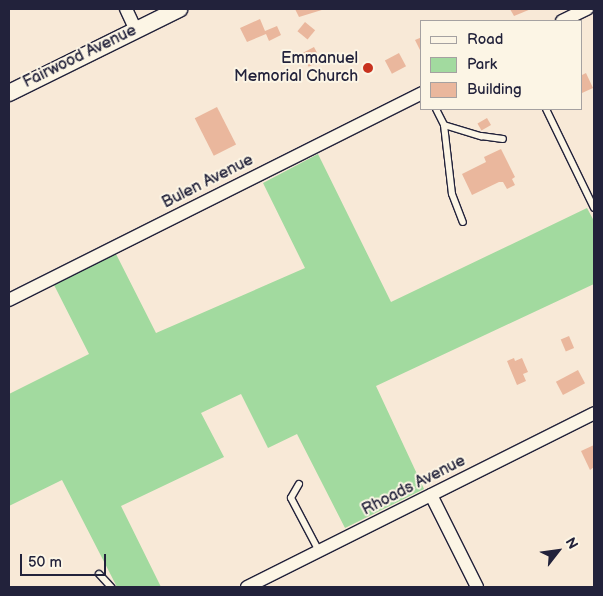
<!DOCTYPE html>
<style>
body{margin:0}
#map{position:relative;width:603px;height:596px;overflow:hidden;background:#f8e9d7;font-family:"Balsamiq Sans",sans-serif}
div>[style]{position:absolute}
.green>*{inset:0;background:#a2da9f}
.building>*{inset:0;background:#eab79d;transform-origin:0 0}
.roads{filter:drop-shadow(1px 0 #22223b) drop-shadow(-1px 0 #22223b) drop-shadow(0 1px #22223b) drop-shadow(0 -1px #22223b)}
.service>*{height:6px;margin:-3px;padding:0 3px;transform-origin:3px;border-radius:3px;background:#fcf5e5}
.minor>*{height:12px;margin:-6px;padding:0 6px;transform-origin:6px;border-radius:6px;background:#fcf5e5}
.tertiary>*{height:16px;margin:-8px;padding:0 8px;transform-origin:8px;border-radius:8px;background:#fcf5e5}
.dots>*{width:14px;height:14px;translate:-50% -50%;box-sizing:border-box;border:2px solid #fcf5e5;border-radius:50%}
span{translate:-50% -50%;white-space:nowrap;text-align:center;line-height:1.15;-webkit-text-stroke:4px #fcf5e5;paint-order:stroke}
.street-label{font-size:16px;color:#22223b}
.poi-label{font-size:16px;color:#22223b}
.right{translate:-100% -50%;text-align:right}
.frame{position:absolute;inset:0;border:10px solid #22223b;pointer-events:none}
.legend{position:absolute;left:420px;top:20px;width:162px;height:90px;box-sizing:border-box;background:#fcf5e5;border:1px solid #a5a1a1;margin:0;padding:6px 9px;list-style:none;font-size:15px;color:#22223b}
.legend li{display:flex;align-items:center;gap:10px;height:25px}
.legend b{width:25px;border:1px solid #a5a1a1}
.north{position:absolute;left:533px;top:526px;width:50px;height:50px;-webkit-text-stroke:4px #fcf5e5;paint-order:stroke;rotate:60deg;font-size:14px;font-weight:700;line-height:20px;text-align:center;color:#22223b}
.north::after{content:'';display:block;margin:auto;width:18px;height:22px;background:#22223b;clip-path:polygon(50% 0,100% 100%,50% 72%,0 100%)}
.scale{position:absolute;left:20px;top:554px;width:86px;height:22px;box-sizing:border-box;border:2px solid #22223b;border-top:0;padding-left:6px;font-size:15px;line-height:18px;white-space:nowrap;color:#22223b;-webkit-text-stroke:4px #fcf5e5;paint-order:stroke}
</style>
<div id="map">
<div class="green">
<div style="clip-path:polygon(318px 154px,391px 302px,587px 208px,594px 221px,594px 284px,376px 386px,424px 489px,345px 528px,297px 434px,268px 448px,241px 394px,201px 413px,224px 457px,121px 506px,161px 587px,117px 587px,62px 480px,9px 506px,9px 394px,89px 354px,53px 283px,115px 252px,156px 333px,305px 268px,263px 183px)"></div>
</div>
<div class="building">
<div style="clip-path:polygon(295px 9px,325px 9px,299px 17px)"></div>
<div style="clip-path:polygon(510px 9px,531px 9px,514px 16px)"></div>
<div style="clip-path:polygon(260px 19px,265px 31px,277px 26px,281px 35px,269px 41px,266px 34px,247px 42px,240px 28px)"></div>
<div style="left:305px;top:22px;width:13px;height:12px;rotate:39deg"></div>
<div style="clip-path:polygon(422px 37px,422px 54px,415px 40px)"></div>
<div style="left:314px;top:47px;width:15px;height:14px;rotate:62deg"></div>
<div style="left:399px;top:53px;width:15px;height:16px;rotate:62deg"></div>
<div style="clip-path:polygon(586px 73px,593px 88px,582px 93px,582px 75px)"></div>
<div style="left:217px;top:107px;width:42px;height:25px;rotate:63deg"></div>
<div style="left:487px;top:118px;width:8px;height:11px;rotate:60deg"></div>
<div style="clip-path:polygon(501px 149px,515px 177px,512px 179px,515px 185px,507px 189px,503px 182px,499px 182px,472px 195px,462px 174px,486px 162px,484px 157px)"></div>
<div style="left:569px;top:336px;width:13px;height:9px;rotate:67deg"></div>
<div style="clip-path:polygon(514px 358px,515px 361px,522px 358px,528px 372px,523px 374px,526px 381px,517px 385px,507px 361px)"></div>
<div style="left:578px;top:370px;width:15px;height:25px;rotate:62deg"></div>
<div style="clip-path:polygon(594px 445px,594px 467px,590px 470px,581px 451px)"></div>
</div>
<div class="roads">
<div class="service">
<div style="left:436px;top:109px;width:18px;rotate:63deg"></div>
<div style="left:444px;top:125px;width:39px;rotate:17deg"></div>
<div style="left:481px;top:136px;width:22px;rotate:8deg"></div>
<div style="left:546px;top:109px;width:110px;rotate:64.1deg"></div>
<div style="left:444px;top:125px;width:69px;rotate:83.4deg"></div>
<div style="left:452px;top:194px;width:30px;rotate:69deg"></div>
<div style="left:299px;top:484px;width:16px;rotate:120deg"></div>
<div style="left:291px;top:498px;width:60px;rotate:62.2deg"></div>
<div style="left:99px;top:574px;width:18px;rotate:47deg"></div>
</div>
<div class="minor">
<div style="left:126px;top:9px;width:23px;rotate:65deg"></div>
<div style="left:562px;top:21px;width:28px;rotate:-26deg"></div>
<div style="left:9px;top:300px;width:462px;rotate:-26.6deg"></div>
<div style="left:431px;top:495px;width:103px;rotate:63.4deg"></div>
<div style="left:247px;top:587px;width:388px;rotate:-26.6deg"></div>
</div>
<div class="tertiary">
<div style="left:9px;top:93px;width:190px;rotate:-26.3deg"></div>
</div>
</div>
<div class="dots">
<div style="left:368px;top:68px;background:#c8321e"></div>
</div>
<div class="street-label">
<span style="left:80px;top:57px;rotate:-26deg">Fairwood Avenue</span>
<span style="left:208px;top:182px;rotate:-27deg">Bulen Avenue</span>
<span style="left:414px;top:486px;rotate:-27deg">Rhoads Avenue</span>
</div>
<div class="poi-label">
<span class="right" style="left:358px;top:68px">Emmanuel<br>Memorial Church</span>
</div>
<div class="frame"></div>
<ul class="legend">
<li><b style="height:6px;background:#fcf5e5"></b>Road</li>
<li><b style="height:14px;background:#a2da9f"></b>Park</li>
<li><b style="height:14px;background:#eab79d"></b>Building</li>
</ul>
<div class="north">N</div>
<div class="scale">50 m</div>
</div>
